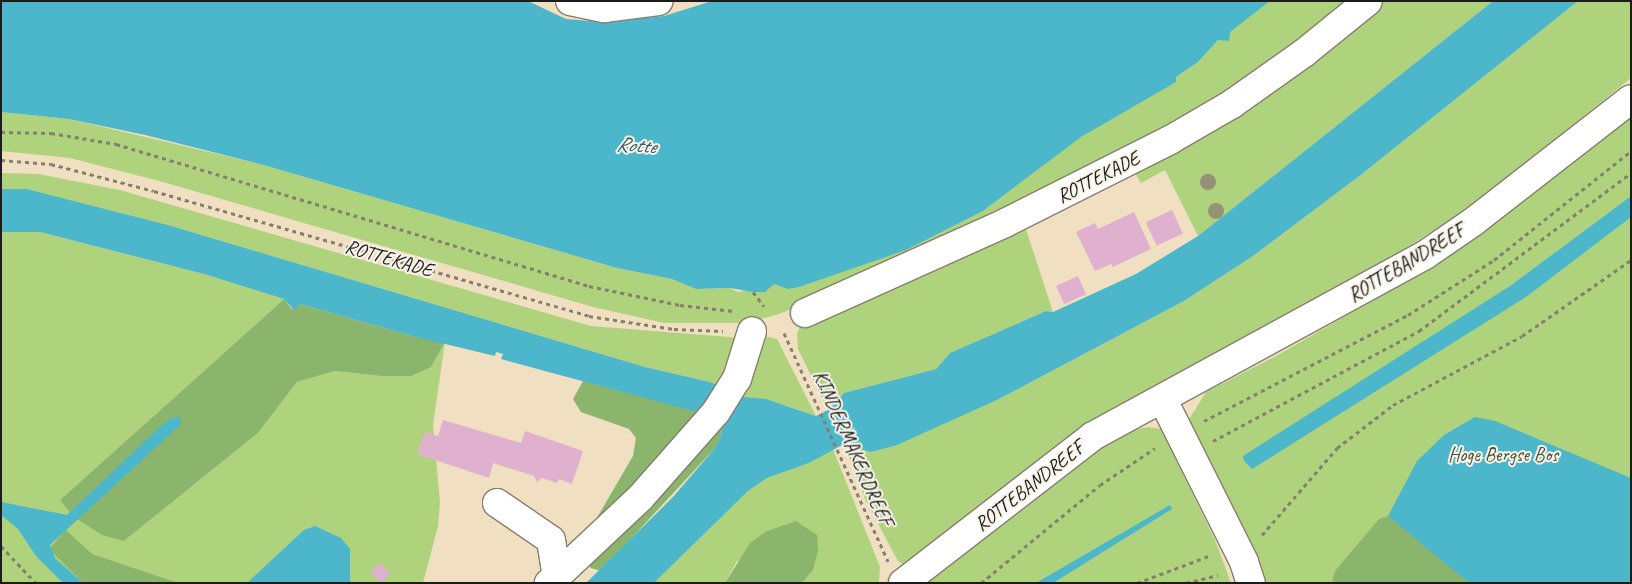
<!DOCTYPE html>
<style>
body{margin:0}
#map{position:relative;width:1632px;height:584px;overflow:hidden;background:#f0e0c1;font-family:Caveat,sans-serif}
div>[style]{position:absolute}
.green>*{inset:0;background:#afd37d}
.forest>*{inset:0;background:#8bb56c}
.water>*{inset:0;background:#4cb6ca}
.building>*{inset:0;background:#dfb1cf;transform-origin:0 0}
.path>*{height:3px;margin-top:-1.5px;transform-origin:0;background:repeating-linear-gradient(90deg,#867e6e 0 4px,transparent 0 8px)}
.roads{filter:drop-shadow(1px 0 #867e6e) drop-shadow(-1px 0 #867e6e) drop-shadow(0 1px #867e6e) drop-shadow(0 -1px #867e6e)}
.minor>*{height:28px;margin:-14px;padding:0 14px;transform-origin:14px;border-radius:14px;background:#fff}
.trees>*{width:16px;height:16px;margin:-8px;border-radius:50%;background:#949276}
span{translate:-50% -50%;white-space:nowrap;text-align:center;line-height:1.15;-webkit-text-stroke:4px #f7f3e8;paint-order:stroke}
.street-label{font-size:20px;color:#1c1c1c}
.park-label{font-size:20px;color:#485339}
.water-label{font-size:21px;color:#2f5a62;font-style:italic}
.frame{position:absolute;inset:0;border:2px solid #1c1c1c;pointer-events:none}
</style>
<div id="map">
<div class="green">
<div style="clip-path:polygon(1270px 1px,1359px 1px,1166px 135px,864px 280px,779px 314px,746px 323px,664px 323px,593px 307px,163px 182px,70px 158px,1px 151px,1px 112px,69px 119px,260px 164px,617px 268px,672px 279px,696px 289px,730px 288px,738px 292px,774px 284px,786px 286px,905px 250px,983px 211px,1080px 137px,1175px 82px,1176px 77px,1198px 62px,1218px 40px)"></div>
<div style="clip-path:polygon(1379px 1px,1493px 1px,1198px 236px,1165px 170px,1141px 183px,1134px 171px)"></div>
<div style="clip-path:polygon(1578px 1px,1631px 1px,1631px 78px,1468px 209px,1318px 303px,1088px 423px,903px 564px,898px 561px,865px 499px,844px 444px,857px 449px,999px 399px,1184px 301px,1253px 256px,1362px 174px)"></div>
<div style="clip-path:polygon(1631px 115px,1631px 196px,1510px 286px,1247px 465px,1631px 205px,1631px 583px,1260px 583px,1188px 421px,1206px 392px,1278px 355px,1390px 290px,1481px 231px)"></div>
<div style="clip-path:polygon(1px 173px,38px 174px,120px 190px,591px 326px,742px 338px,725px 392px,710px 382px,645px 367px,168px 225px,27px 189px,1px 189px)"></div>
<div style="clip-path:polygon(1024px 223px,1053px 312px,1046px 311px,950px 353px,936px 369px,844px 393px,828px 410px,798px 349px,797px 333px,802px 323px)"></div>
<div style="clip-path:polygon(1px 232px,40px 232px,204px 274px,284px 299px,60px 500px,124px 541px,258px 433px,297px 382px,335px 371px,381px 376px,431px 367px,445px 342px,433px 425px,440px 502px,438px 526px,423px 583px,1px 583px)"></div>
<div style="clip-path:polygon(764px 336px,777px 339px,816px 416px,785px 405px,731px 407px)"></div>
<div style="clip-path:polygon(1148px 427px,1161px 429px,1215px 540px,1231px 583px,919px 583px,1081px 459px,1132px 430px)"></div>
<div style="clip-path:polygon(833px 449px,880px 567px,879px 583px,802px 583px,813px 570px,737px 561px,725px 583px,654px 583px,748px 491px,767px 478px,809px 463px)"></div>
</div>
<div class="forest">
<div style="clip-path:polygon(284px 299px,292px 309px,300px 304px,416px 337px,445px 342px,431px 367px,411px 376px,381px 376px,335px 371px,297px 382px,258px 433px,124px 541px,102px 535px,74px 517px,60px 500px)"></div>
<div style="clip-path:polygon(583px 381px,704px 413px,725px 414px,721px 436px,715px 448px,601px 571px,591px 568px,583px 558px,581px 545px,633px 456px,636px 438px,629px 429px,581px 412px,573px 399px)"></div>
<div style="clip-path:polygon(1388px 516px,1399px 523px,1469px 583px,1332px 583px,1335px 571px,1379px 519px)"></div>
<div style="clip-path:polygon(796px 521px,817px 535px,818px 551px,813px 570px,802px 583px,725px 583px,750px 543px,767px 531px)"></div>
<div style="clip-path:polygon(66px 530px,92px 554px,178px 583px,83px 583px,49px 549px)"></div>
</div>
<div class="water">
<div style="clip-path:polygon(1px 1px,528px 1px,566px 19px,604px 22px,664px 16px,712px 1px,1270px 1px,1230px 32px,1229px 41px,1218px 40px,1198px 62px,1176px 77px,1176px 82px,1081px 137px,983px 211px,906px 250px,799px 287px,788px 289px,774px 284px,765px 292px,753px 292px,730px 288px,696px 289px,672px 279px,617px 268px,260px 164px,145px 135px,69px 119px,1px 112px)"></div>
<div style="clip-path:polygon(1493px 1px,1578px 1px,1362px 174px,1253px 256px,1184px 301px,999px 399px,897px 445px,871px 452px,844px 444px,809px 463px,767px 478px,748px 491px,654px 583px,586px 583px,673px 497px,715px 448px,721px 436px,725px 414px,704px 414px,501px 359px,503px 354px,496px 352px,495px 356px,416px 337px,300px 304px,294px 310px,284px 299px,204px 274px,40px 232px,1px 232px,1px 189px,27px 189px,168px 225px,645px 367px,710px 382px,717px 385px,731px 407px,743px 397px,766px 399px,816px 416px,828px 410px,844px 393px,936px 369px,950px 353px,1046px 311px,1053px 312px,1136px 274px,1198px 236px)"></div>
<div style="clip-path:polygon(1631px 196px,1631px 217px,1526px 297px,1252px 469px,1244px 461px,1243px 456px,1510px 286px)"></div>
<div style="clip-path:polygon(179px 417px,182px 422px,178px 427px,50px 545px,55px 558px,83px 583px,63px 583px,36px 556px,18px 529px,1px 515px,1px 502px,67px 515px,162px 425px,172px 418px)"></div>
<div style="clip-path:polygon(1475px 417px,1495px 421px,1631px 478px,1631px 583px,1469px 583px,1388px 516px,1417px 461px,1444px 435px)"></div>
<div style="clip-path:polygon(1170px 505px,1172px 509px,1053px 583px,1036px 583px)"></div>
<div style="clip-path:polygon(315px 526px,341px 538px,350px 549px,350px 583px,247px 583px,304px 530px)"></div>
</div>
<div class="building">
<div style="left:1172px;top:210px;width:26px;height:29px;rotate:65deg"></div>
<div style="clip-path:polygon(1134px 212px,1151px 249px,1113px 267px,1111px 264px,1095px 271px,1076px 232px,1095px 223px,1098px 229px)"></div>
<div style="left:1078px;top:276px;width:20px;height:24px;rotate:66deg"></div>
<div style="clip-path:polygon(443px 420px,521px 443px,525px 431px,583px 451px,572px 484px,559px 479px,557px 483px,542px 478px,537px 482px,534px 476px,493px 463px,489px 478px,417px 454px,425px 432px,438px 436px)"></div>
<div style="left:379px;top:563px;width:15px;height:13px;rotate:42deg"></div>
</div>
<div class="path">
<div style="left:1px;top:132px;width:50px;rotate:1.1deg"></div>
<div style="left:51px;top:133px;width:66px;rotate:9.6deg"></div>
<div style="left:116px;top:144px;width:494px;rotate:16.7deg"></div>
<div style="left:589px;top:286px;width:93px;rotate:11.8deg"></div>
<div style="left:680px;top:305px;width:54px;rotate:6.3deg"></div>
<div style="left:1px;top:160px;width:50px;rotate:4.6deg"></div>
<div style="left:51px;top:164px;width:106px;rotate:14.7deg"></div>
<div style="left:154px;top:191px;width:453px;rotate:16deg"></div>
<div style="left:589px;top:316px;width:86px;rotate:8.7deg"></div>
<div style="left:674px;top:329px;width:49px;rotate:2.3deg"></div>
<div style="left:753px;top:292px;width:18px;rotate:52deg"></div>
<div style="left:784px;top:333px;width:251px;rotate:65.5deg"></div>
<div style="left:1204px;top:421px;width:230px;rotate:-27.5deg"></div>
<div style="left:1408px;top:315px;width:102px;rotate:-32.6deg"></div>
<div style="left:1494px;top:260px;width:175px;rotate:-38.5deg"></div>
<div style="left:1213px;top:441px;width:234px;rotate:-28.1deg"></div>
<div style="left:1419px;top:331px;width:264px;rotate:-36.7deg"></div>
<div style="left:1262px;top:535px;width:115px;rotate:-49.2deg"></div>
<div style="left:1337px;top:448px;width:71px;rotate:-37.5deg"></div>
<div style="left:1393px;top:405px;width:146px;rotate:-28.1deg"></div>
<div style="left:1522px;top:336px;width:133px;rotate:-34.9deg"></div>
<div style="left:1px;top:546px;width:51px;rotate:46.6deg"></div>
<div style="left:865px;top:583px;width:10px"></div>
<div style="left:981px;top:583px;width:154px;rotate:-39.5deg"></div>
<div style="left:1100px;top:485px;width:66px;rotate:-33.9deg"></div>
<div style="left:1137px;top:583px;width:77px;rotate:-20.6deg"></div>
<div style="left:1186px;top:583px;width:33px;rotate:-14deg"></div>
</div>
<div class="roads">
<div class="minor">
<div style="left:570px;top:1px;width:35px;rotate:12deg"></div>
<div style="left:604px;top:8px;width:55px;rotate:-7.3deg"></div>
<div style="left:805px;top:313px;width:219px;rotate:-24.2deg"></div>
<div style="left:1005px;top:223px;width:185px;rotate:-26.7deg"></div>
<div style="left:1170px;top:140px;width:72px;rotate:-30.1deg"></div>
<div style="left:1232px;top:104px;width:88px;rotate:-35.3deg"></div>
<div style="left:1304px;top:53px;width:82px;rotate:-39.1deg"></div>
<div style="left:1163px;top:400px;width:181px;rotate:63.4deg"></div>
<div style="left:1244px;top:562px;width:22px;rotate:72deg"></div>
<div style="left:497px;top:503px;width:65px;rotate:34.4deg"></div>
<div style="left:551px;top:540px;width:36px;rotate:81deg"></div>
<div style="left:557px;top:576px;width:11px;rotate:139deg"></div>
<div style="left:557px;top:576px;width:115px;rotate:-43.2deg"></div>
<div style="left:641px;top:497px;width:113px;rotate:-48.6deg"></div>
<div style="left:716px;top:412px;width:39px;rotate:-58deg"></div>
<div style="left:737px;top:379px;width:50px;rotate:-72.6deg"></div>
<div style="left:903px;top:583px;width:240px;rotate:-37.7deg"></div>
<div style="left:1093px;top:436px;width:378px;rotate:-28.6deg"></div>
<div style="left:1425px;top:255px;width:58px;rotate:-34.5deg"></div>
<div style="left:1473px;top:222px;width:200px;rotate:-37.9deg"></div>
</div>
</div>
<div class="trees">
<div style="left:1208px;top:182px"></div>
<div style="left:1216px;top:211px"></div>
</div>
<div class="street-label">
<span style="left:1098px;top:177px;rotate:-27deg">ROTTEKADE</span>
<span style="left:389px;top:258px;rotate:16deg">ROTTEKADE</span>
<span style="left:1406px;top:263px;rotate:-31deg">ROTTEBANDREEF</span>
<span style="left:853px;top:448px;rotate:66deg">KINDERMAKERDREEF</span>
<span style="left:1029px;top:486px;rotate:-38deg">ROTTEBANDREEF</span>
</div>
<div class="park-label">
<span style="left:1503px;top:454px">Hoge Bergse Bos</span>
</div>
<div class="water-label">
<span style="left:636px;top:145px;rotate:4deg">Rotte</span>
</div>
<div class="frame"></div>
</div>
